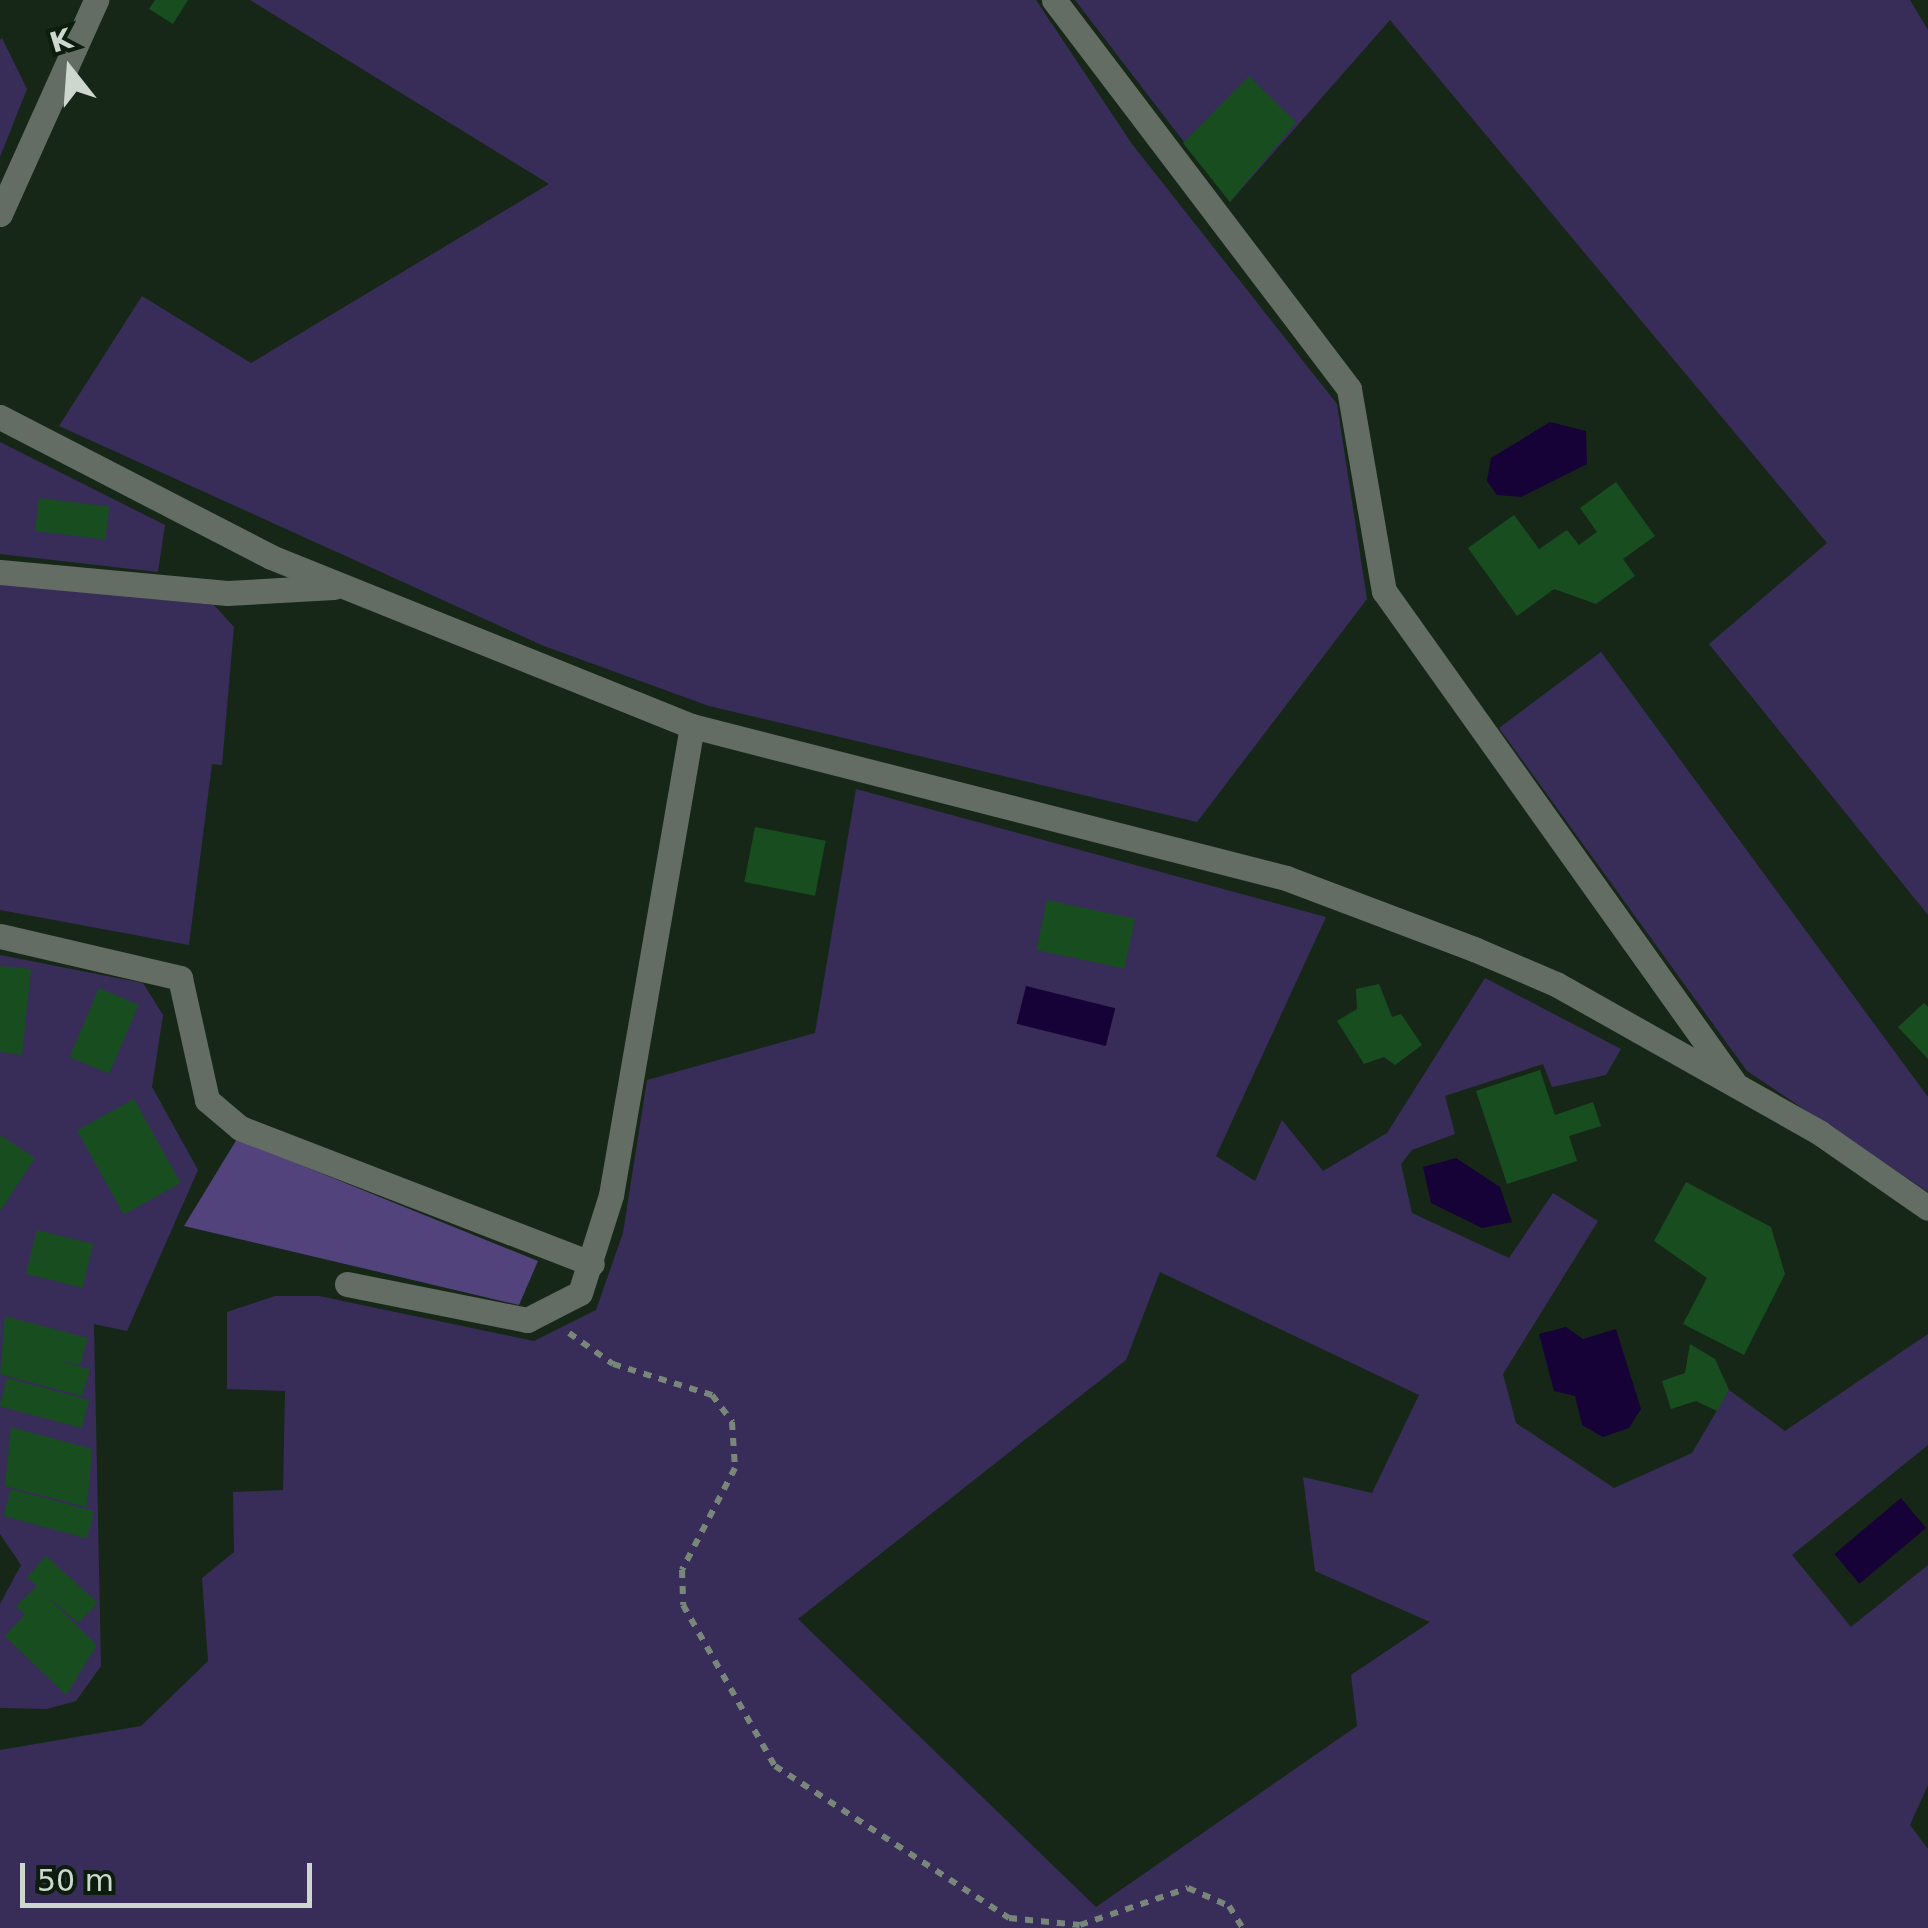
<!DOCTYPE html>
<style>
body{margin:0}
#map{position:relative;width:1928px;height:1928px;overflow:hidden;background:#162717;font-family:"DejaVu Sans",sans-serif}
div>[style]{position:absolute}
.green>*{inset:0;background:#382d59}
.forest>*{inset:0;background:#52437d}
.water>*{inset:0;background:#170237;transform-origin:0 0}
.building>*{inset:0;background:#184e1f;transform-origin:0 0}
.path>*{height:6px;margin-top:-3px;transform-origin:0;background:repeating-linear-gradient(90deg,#79867a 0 8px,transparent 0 16px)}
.minor>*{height:25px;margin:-12.5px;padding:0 12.5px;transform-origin:12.5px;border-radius:12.5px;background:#646d64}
span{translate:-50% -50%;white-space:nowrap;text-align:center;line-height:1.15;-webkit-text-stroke:8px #0c1d0e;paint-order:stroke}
.north{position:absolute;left:20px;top:20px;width:100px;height:100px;-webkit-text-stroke:8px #0c1d0e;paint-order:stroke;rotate:343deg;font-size:28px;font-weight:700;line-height:40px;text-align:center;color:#cdd7cd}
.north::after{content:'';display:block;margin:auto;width:35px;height:45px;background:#cdd7cd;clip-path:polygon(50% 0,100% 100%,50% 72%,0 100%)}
.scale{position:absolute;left:20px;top:1863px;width:292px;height:45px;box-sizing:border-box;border:5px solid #cdd7cd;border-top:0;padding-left:12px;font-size:30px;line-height:35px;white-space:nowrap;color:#cdd7cd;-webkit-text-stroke:8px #0c1d0e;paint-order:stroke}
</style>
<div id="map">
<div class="green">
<div style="clip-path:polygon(250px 0,1036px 0,1132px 144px,1337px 404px,1367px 599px,1197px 822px,709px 706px,544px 646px,59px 426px,142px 296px,251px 363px,549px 184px)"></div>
<div style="clip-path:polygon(1075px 0,1910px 0,1928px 30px,1928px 915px,1709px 644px,1827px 543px,1390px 20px,1230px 202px)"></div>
<div style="clip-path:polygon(2px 38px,27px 89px,0 157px,0 40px)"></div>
<div style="clip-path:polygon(0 442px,165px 525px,158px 572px,0 554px)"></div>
<div style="clip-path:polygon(0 583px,214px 605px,234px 627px,222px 765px,212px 764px,189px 945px,0 910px)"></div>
<div style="clip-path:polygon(1601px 652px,1928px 1097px,1928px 1192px,1747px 1071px,1499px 728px)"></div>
<div style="clip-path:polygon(evenodd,856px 789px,1326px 917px,1216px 1156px,1255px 1181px,1282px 1120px,1323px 1171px,1387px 1133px,1485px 978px,1621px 1049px,1606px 1075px,1552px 1087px,1543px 1064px,1445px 1096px,1455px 1134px,1412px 1150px,1401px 1164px,1412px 1213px,1509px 1258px,1553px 1193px,1598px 1221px,1503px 1374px,1516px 1423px,1614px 1488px,1692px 1453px,1729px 1390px,1785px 1431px,1928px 1334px,1928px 1445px,1792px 1555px,1851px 1627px,1928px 1565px,1928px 1785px,1910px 1825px,1928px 1849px,1928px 1928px,0 1928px,0 1750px,141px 1726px,208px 1661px,202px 1578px,234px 1552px,233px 1492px,283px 1490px,285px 1391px,227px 1389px,227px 1312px,275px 1296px,319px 1296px,534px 1341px,596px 1310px,623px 1233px,647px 1080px,815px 1033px,856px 789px,1160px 1272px,1419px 1395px,1372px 1493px,1303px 1477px,1315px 1571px,1430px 1622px,1351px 1675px,1357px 1726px,1096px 1907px,798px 1619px,1126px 1360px,1160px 1272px)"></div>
<div style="clip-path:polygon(0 955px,143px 983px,163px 1015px,152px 1087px,198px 1170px,127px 1331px,94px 1324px,101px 1666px,76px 1701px,47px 1709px,0 1708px,0 1604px,21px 1565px,0 1534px)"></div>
</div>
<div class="forest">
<div style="clip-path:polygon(237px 1139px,538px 1261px,519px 1305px,184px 1226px)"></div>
</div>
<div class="water">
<div style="clip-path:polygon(1550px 422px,1586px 431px,1587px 464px,1521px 497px,1497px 495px,1487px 481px,1491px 458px)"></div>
<div style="left:1026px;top:986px;width:92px;height:39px;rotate:14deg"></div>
<div style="clip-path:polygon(1456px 1158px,1500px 1187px,1512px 1222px,1482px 1228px,1431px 1203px,1423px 1167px)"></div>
<div style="clip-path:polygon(1566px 1327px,1583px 1339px,1616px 1329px,1641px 1409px,1629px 1428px,1603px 1437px,1582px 1425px,1575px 1396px,1554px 1391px,1539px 1334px)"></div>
<div style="left:1901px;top:1498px;width:39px;height:87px;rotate:50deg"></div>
</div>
<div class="building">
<div style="clip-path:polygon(155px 0,188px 0,173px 24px,149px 9px)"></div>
<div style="clip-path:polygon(1249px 76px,1296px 122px,1230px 202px,1183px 143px)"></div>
<div style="clip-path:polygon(1616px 482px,1655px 536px,1623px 559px,1635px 576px,1596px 604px,1554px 589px,1517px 616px,1468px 548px,1514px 515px,1539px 549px,1567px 530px,1579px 545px,1597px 532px,1580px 508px)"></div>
<div style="left:39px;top:498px;width:71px;height:33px;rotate:7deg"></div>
<div style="left:755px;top:827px;width:72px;height:56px;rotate:11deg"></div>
<div style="left:1047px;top:900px;width:90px;height:51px;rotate:12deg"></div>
<div style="clip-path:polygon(0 966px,31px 969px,22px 1055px,0 1052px)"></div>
<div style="clip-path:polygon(1379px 984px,1392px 1017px,1401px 1014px,1422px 1045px,1395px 1065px,1384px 1057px,1364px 1064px,1337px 1021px,1357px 1009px,1356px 989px)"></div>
<div style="left:99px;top:988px;width:43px;height:75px;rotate:23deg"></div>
<div style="clip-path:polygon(1924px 1003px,1928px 1007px,1928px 1059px,1898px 1027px)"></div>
<div style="clip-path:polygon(1540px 1070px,1555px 1115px,1593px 1102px,1601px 1126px,1569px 1136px,1577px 1161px,1507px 1184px,1476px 1091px)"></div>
<div style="left:134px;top:1099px;width:96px;height:65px;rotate:61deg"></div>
<div style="clip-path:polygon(0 1135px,35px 1158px,0 1211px)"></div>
<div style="clip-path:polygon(1686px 1182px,1771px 1227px,1785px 1274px,1744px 1355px,1683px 1324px,1707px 1278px,1654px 1241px)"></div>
<div style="left:37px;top:1230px;width:58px;height:45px;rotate:14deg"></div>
<div style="clip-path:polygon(5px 1316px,88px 1338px,80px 1365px,55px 1360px,90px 1369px,82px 1396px,0 1374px)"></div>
<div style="clip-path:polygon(1690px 1344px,1715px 1359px,1729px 1390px,1717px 1411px,1696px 1401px,1671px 1409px,1662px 1381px,1685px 1373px)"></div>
<div style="left:7px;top:1378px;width:85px;height:29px;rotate:15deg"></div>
<div style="clip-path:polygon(11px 1427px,92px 1449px,87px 1507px,5px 1486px)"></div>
<div style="left:11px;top:1489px;width:86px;height:28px;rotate:15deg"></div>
<div style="clip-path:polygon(46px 1556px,98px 1603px,78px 1623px,39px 1589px,97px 1645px,66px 1695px,5px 1636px,25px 1615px,16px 1606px,37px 1586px,27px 1577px)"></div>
</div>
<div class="path">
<div style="left:569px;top:1333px;width:54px;rotate:35.2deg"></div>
<div style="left:613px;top:1364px;width:104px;rotate:17.4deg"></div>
<div style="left:712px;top:1395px;width:34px;rotate:53deg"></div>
<div style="left:732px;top:1422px;width:46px;rotate:86.3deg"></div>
<div style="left:735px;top:1468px;width:115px;rotate:117.5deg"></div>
<div style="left:682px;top:1570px;width:35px;rotate:88deg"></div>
<div style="left:683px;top:1605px;width:185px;rotate:60.3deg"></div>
<div style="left:775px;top:1766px;width:279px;rotate:33deg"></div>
<div style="left:1009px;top:1918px;width:71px;rotate:5.6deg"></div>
<div style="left:1080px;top:1925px;width:114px;rotate:-18.9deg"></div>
<div style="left:1188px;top:1888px;width:45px;rotate:23.7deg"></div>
<div style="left:1229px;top:1906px;width:26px;rotate:58deg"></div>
</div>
<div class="minor">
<div style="left:1054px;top:0;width:488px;rotate:52.8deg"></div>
<div style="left:1349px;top:389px;width:205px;rotate:80.2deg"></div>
<div style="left:1384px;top:591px;width:602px;rotate:54.54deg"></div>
<div style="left:0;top:214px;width:235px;rotate:-65.8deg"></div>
<div style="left:0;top:417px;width:305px;rotate:27.3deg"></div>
<div style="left:271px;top:557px;width:454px;rotate:21.9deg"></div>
<div style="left:692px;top:726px;width:613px;rotate:14.35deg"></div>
<div style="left:1286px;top:878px;width:201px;rotate:20.7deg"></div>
<div style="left:1474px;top:949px;width:89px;rotate:23.1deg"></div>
<div style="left:1556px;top:984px;width:303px;rotate:29.4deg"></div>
<div style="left:1820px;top:1133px;width:131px;rotate:34.8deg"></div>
<div style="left:0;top:572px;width:228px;rotate:5.3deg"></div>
<div style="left:227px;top:593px;width:107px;rotate:-3.2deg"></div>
<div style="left:0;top:936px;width:185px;rotate:13.1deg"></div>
<div style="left:180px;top:978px;width:125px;rotate:77.5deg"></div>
<div style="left:207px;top:1100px;width:43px;rotate:40.3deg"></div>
<div style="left:240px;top:1128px;width:377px;rotate:21.1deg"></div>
<div style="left:347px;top:1284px;width:184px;rotate:11.3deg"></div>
<div style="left:527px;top:1320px;width:59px;rotate:-27deg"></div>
<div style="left:580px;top:1293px;width:103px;rotate:-72.4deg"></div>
<div style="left:611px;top:1195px;width:476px;rotate:-80.2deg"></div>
</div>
<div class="north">K</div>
<div class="scale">50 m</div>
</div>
